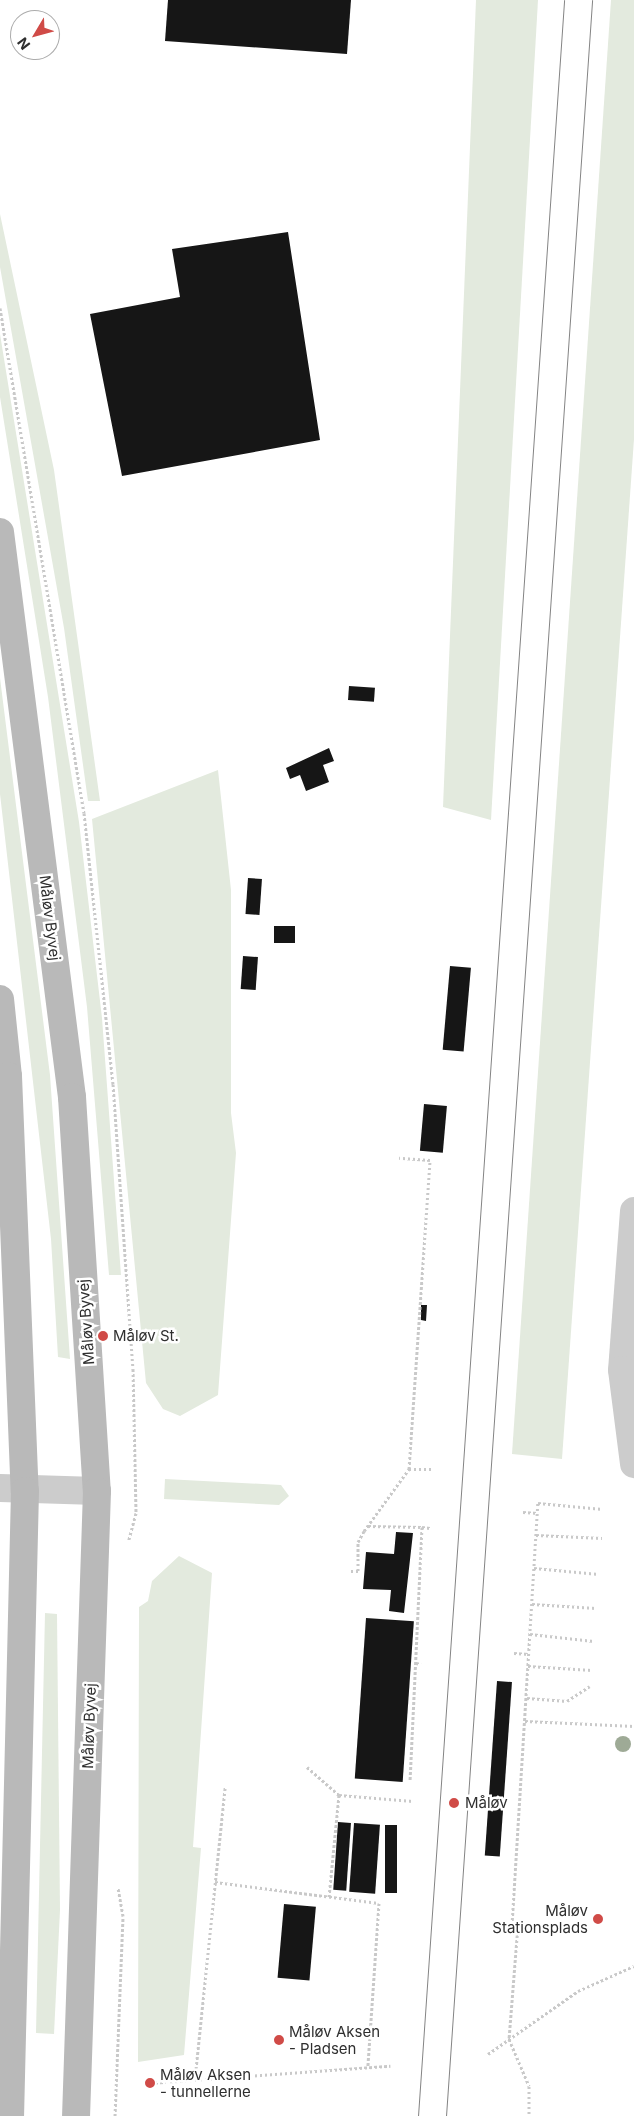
<!DOCTYPE html>
<meta charset="utf-8">
<style>
body{margin:0}
#map{position:relative;width:634px;height:2116px;overflow:hidden;background:#fff;font-family:Inter,sans-serif}
div>[style]{position:absolute}
.green>*{inset:0;background:#e3eade}
.building>*{inset:0;background:#161616;transform-origin:0 0}
.path>*{height:3px;margin-top:-1.5px;transform-origin:0;background:repeating-linear-gradient(90deg,#c9c9c9 0 2.5px,transparent 0 5px)}
.minor>*{height:28px;margin:-14px;padding:0 14px;transform-origin:14px;border-radius:14px;background:#ccc}
.secondary>*{height:28px;margin:-14px;padding:0 14px;transform-origin:14px;border-radius:14px;background:#b9b9b9}
.tram>*{height:1px;margin:-0.5px;padding:0 0.5px;transform-origin:0.5px;border-radius:0.5px;background:#848484}
.trees>*{width:16px;height:16px;margin:-8px;border-radius:50%;background:#9eaa96}
.dots>*{width:14px;height:14px;translate:-50% -50%;box-sizing:border-box;border:2px solid #fff;border-radius:50%}
span{translate:-50% -50%;white-space:nowrap;text-align:center;line-height:1.15;-webkit-text-stroke:5px #fff;paint-order:stroke}
.street-label{font-size:15px;color:#2f2f2f}
.poi-label{font-size:15px;color:#2f2f2f}
.left{translate:0 -50%;text-align:left}
.right{translate:-100% -50%;text-align:right}
.north{position:absolute;left:10px;top:10px;width:50px;height:50px;box-sizing:border-box;background:#fff;border:1px solid #acacac;border-radius:50%;rotate:233deg;font-size:14px;font-weight:700;line-height:20px;text-align:center;color:#2f2f2f}
.north::after{content:'';display:block;margin:auto;width:18px;height:22px;background:#d04b47;clip-path:polygon(50% 0,100% 100%,50% 72%,0 100%)}
</style>
<div id="map">
<div class="green">
<div style="clip-path:polygon(476px 0,538px 0,491px 820px,443px 807px)"></div>
<div style="clip-path:polygon(611px 0,634px 0,634px 439px,562px 1459px,512px 1454px)"></div>
<div style="clip-path:polygon(0 214px,54px 470px,100px 801px,88px 801px,64px 628px,0 267px)"></div>
<div style="clip-path:polygon(0 334px,79px 822px,102px 1018px,121px 1275px,109px 1275px,87px 1007px,48px 697px,0 397px)"></div>
<div style="clip-path:polygon(0 678px,50px 1075px,70px 1359px,58px 1357px,51px 1239px,0 794px)"></div>
<div style="clip-path:polygon(218px 770px,231px 890px,231px 1113px,236px 1153px,218px 1395px,180px 1416px,163px 1409px,146px 1383px,92px 819px)"></div>
<div style="clip-path:polygon(165px 1479px,281px 1485px,289px 1496px,279px 1505px,164px 1499px)"></div>
<div style="clip-path:polygon(179px 1556px,212px 1573px,193px 1847px,201px 1848px,184px 2055px,138px 2062px,139px 1607px,148px 1601px,152px 1581px)"></div>
<div style="clip-path:polygon(45px 1613px,57px 1614px,60px 1910px,54px 2034px,36px 2033px)"></div>
</div>
<div class="building">
<div style="clip-path:polygon(168px 0,351px 0,347px 54px,165px 41px)"></div>
<div style="clip-path:polygon(288px 232px,320px 440px,122px 476px,90px 314px,180px 297px,172px 249px)"></div>
<div style="left:349px;top:686px;width:26px;height:14px;rotate:4deg"></div>
<div style="clip-path:polygon(329px 748px,334px 761px,323px 765px,329px 782px,306px 791px,300px 775px,290px 779px,286px 768px)"></div>
<div style="left:248px;top:878px;width:14px;height:36px;rotate:4deg"></div>
<div style="left:274px;top:926px;width:21px;height:17px"></div>
<div style="left:243px;top:956px;width:15px;height:33px;rotate:4deg"></div>
<div style="left:450px;top:966px;width:21px;height:84px;rotate:5deg"></div>
<div style="left:424px;top:1104px;width:23px;height:47px;rotate:5deg"></div>
<div style="clip-path:polygon(421px 1305px,427px 1305px,426px 1321px,421px 1320px)"></div>
<div style="clip-path:polygon(396px 1532px,413px 1533px,404px 1613px,389px 1611px,391px 1590px,363px 1589px,366px 1552px,394px 1554px)"></div>
<div style="left:366px;top:1618px;width:48px;height:161px;rotate:4deg"></div>
<div style="left:497px;top:1681px;width:15px;height:175px;rotate:4deg"></div>
<div style="left:338px;top:1822px;width:13px;height:68px;rotate:4deg"></div>
<div style="left:354px;top:1823px;width:26px;height:69px;rotate:4deg"></div>
<div style="left:385px;top:1825px;width:12px;height:68px"></div>
<div style="left:284px;top:1904px;width:32px;height:74px;rotate:5deg"></div>
</div>
<div class="path">
<div style="left:0;top:308px;width:512px;rotate:80.56deg"></div>
<div style="left:84px;top:813px;width:273px;rotate:83.9deg"></div>
<div style="left:113px;top:1084px;width:286px;rotate:86deg"></div>
<div style="left:133px;top:1369px;width:144px;rotate:88.8deg"></div>
<div style="left:136px;top:1513px;width:28px;rotate:105deg"></div>
<div style="left:409px;top:1469px;width:25px"></div>
<div style="left:523px;top:1512px;width:15px;rotate:4deg"></div>
<div style="left:368px;top:1526px;width:54px;rotate:1.1deg"></div>
<div style="left:422px;top:1527px;width:253px;rotate:92.7deg"></div>
<div style="left:422px;top:1527px;width:8px;rotate:7deg"></div>
<div style="left:536px;top:1535px;width:66px;rotate:2.6deg"></div>
<div style="left:534px;top:1568px;width:65px;rotate:5.3deg"></div>
<div style="left:351px;top:1571px;width:7px"></div>
<div style="left:358px;top:1571px;width:29px;rotate:-90deg"></div>
<div style="left:358px;top:1542px;width:13px;rotate:-61deg"></div>
<div style="left:364px;top:1531px;width:77px;rotate:-54deg"></div>
<div style="left:409px;top:1469px;width:310px;rotate:-86.1deg"></div>
<div style="left:430px;top:1160px;width:31px;rotate:-176deg"></div>
<div style="left:532px;top:1604px;width:64px;rotate:3.6deg"></div>
<div style="left:530px;top:1634px;width:64px;rotate:6.2deg"></div>
<div style="left:514px;top:1653px;width:15px;rotate:4deg"></div>
<div style="left:416px;top:1663px;width:5px;rotate:11deg"></div>
<div style="left:528px;top:1666px;width:64px;rotate:3.6deg"></div>
<div style="left:527px;top:1698px;width:40px;rotate:4.3deg"></div>
<div style="left:567px;top:1701px;width:27px;rotate:-33deg"></div>
<div style="left:525px;top:1721px;width:109px;rotate:2.6deg"></div>
<div style="left:307px;top:1767px;width:43px;rotate:41.2deg"></div>
<div style="left:215px;top:1882px;width:165px;rotate:7.3deg"></div>
<div style="left:379px;top:1903px;width:163px;rotate:93.9deg"></div>
<div style="left:329px;top:1897px;width:102px;rotate:-84.4deg"></div>
<div style="left:339px;top:1795px;width:74px;rotate:4.6deg"></div>
<div style="left:495px;top:1923px;width:23px;rotate:5deg"></div>
<div style="left:518px;top:1925px;width:114px;rotate:94.5deg"></div>
<div style="left:509px;top:2039px;width:51px;rotate:66.9deg"></div>
<div style="left:529px;top:2086px;width:30px;rotate:90deg"></div>
<div style="left:512px;top:1925px;width:423px;rotate:-86.5deg"></div>
<div style="left:538px;top:1503px;width:65px;rotate:5.3deg"></div>
<div style="left:488px;top:2054px;width:110px;rotate:-35deg"></div>
<div style="left:578px;top:1991px;width:61px;rotate:-24.1deg"></div>
<div style="left:195px;top:2079px;width:293px;rotate:-84.1deg"></div>
<div style="left:150px;top:2083px;width:241px;rotate:-4.1deg"></div>
<div style="left:115px;top:2116px;width:200px;rotate:-87.7deg"></div>
<div style="left:123px;top:1916px;width:29px;rotate:-100deg"></div>
</div>
<div class="minor">
<div style="left:634px;top:1211px;width:159px;rotate:94.3deg"></div>
<div style="left:622px;top:1370px;width:95px;rotate:82.7deg"></div>
<div style="left:0;top:1488px;width:97px;rotate:1.8deg"></div>
</div>
<div class="secondary">
<div style="left:0;top:532px;width:570px;rotate:82.74deg"></div>
<div style="left:72px;top:1097px;width:395px;rotate:86.4deg"></div>
<div style="left:97px;top:1491px;width:625px;rotate:91.92deg"></div>
<div style="left:0;top:999px;width:77px;rotate:84.1deg"></div>
<div style="left:8px;top:1076px;width:415px;rotate:87.7deg"></div>
<div style="left:25px;top:1491px;width:625px;rotate:91.37deg"></div>
</div>
<div class="tram">
<div style="left:418px;top:2116px;width:2121px;rotate:-86.05deg"></div>
<div style="left:446px;top:2116px;width:2121px;rotate:-86.05deg"></div>
</div>
<div class="trees">
<div style="left:623px;top:1744px"></div>
</div>
<div class="dots">
<div style="left:103px;top:1336px;background:#d04b47"></div>
<div style="left:454px;top:1803px;background:#d04b47"></div>
<div style="left:598px;top:1919px;background:#d04b47"></div>
<div style="left:279px;top:2040px;background:#d04b47"></div>
<div style="left:150px;top:2083px;background:#d04b47"></div>
</div>
<div class="street-label">
<span style="left:50px;top:918px;rotate:83deg">Måløv Byvej</span>
<span style="left:86px;top:1322px;rotate:-94deg">Måløv Byvej</span>
<span style="left:89px;top:1726px;rotate:-88deg">Måløv Byvej</span>
</div>
<div class="poi-label">
<span class="left" style="left:113px;top:1336px">Måløv St.</span>
<span class="left" style="left:465px;top:1803px">Måløv</span>
<span class="right" style="left:588px;top:1919px">Måløv<br>Stationsplads</span>
<span class="left" style="left:289px;top:2040px">Måløv Aksen<br>- Pladsen</span>
<span class="left" style="left:160px;top:2083px">Måløv Aksen<br>- tunnellerne</span>
</div>
<div class="north">N</div>
</div>
